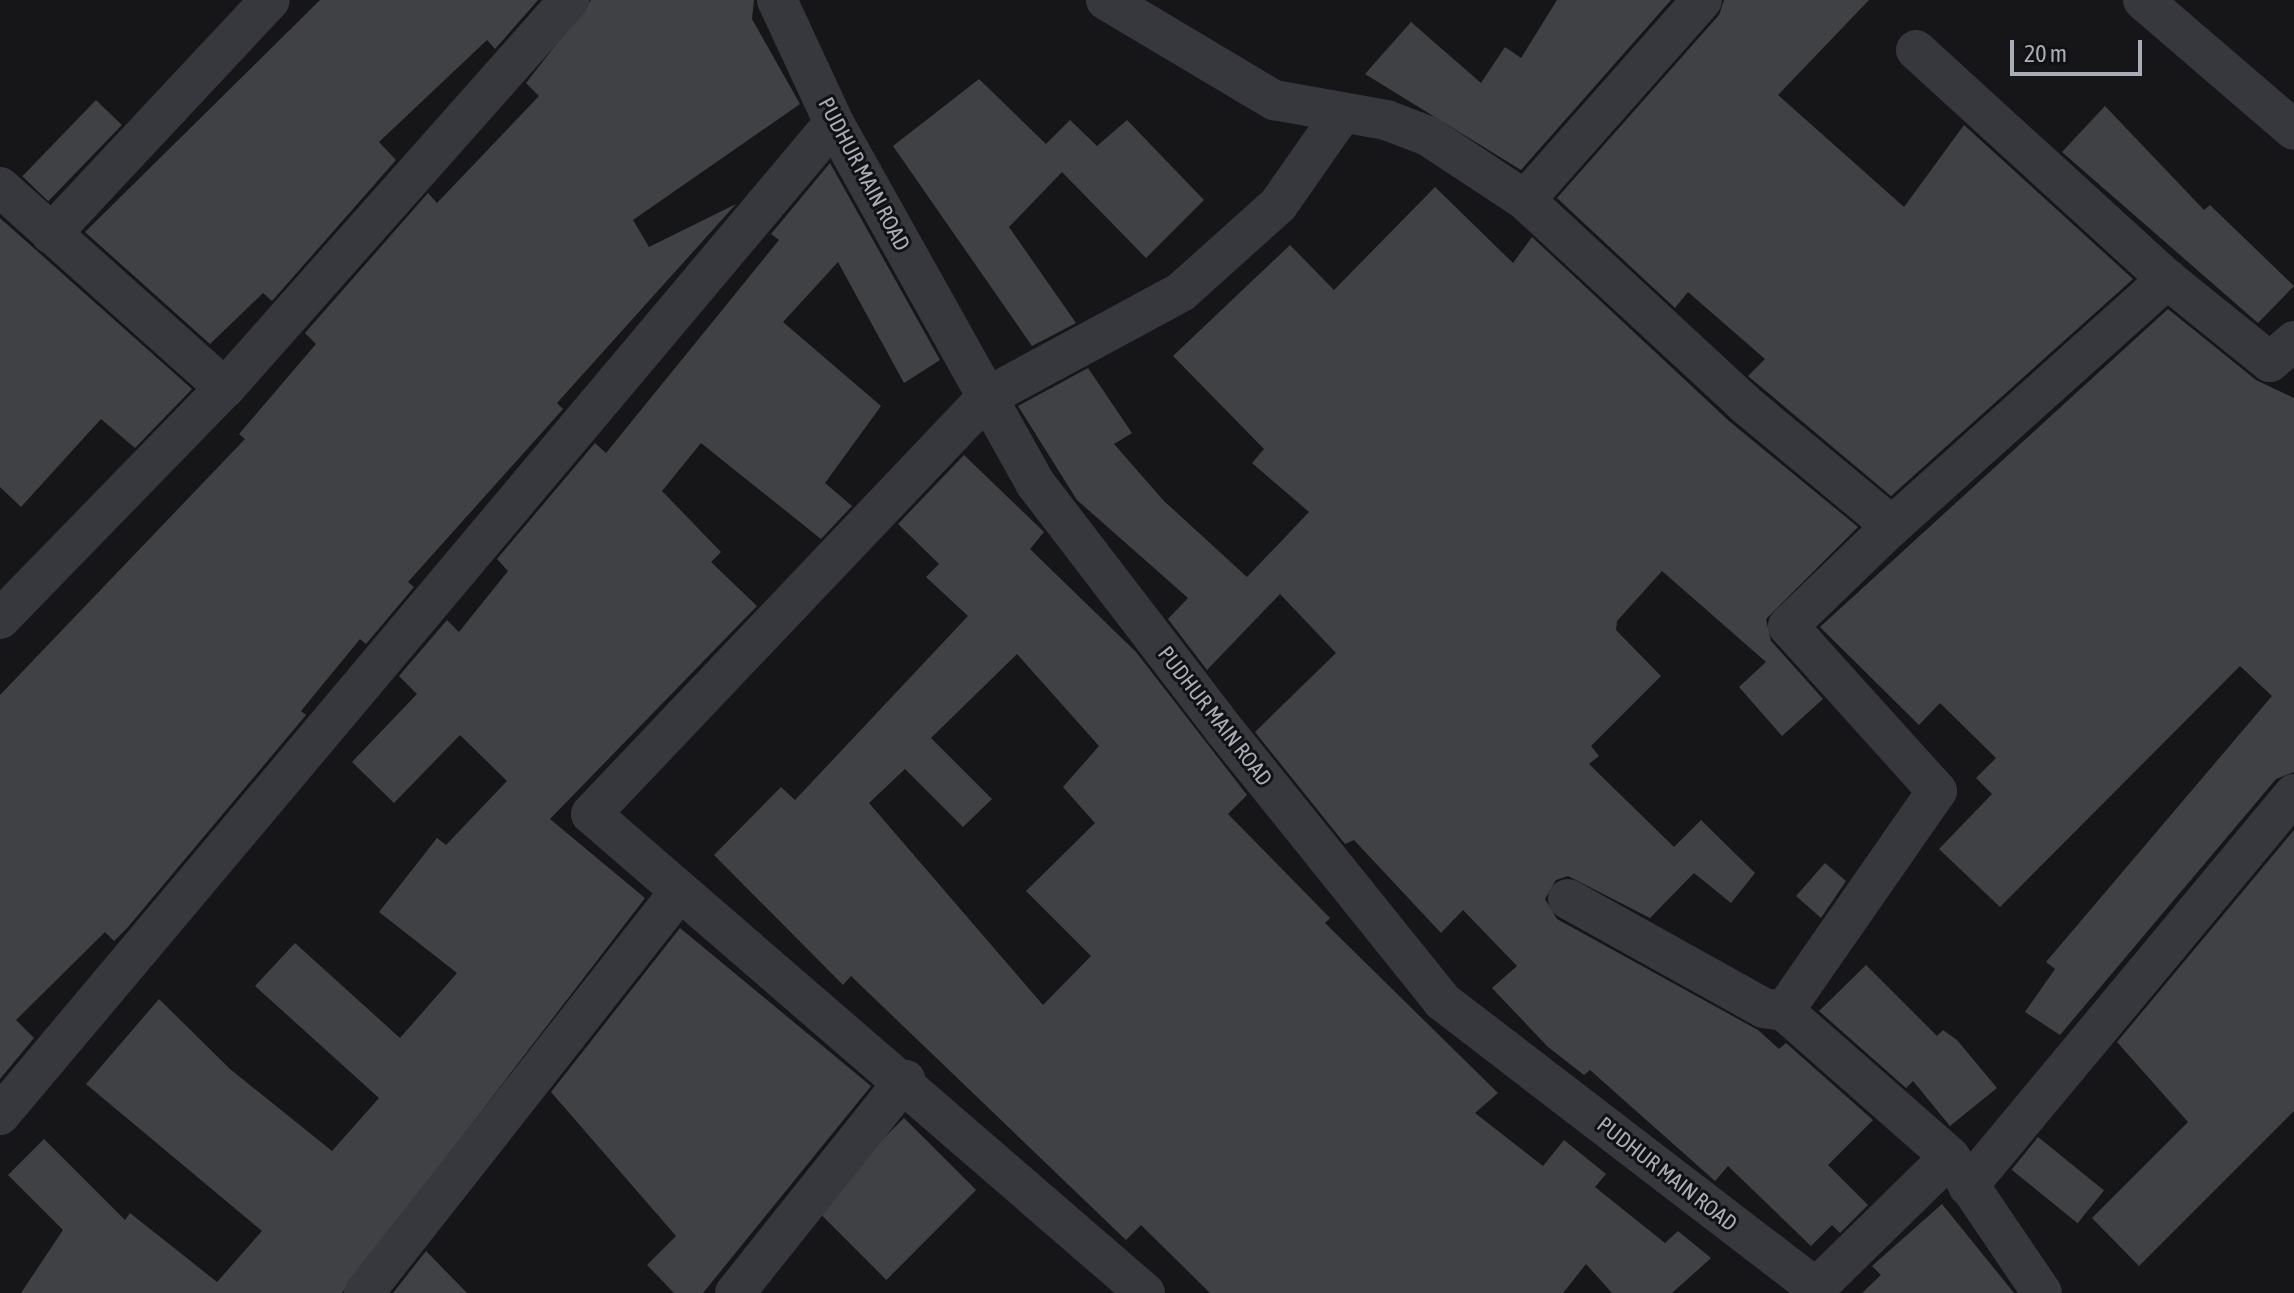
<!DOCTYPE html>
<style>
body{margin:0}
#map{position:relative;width:2294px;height:1293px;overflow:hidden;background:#161618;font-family:"Asap Condensed",sans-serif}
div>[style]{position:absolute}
.building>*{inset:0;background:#404145;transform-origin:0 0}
.minor>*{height:40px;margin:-20px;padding:0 20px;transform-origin:20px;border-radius:20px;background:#37383d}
span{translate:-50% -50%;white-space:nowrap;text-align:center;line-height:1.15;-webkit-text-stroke:6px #111113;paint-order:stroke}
.street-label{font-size:22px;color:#a8adb8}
.scale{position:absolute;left:2010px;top:40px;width:132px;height:36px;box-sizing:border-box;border:4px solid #a8adb8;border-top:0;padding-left:10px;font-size:24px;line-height:28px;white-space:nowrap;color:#a8adb8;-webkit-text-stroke:6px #111113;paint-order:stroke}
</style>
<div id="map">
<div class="building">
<div style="clip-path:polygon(320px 0,538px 0,495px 49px,487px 40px,379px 142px,396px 160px,272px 301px,263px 293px,210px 344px,85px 232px)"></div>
<div style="clip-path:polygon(591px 0,754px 0,752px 19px,800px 104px,633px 220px,649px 247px,736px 204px,557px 403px,563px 409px,408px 582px,414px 587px,366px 644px,360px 639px,301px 711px,306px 715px,128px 927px,114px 941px,105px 932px,16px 1020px,34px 1038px,0 1079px,0 695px,245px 439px,239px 434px,316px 344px,305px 333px,428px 193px,437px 203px,539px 96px,526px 83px)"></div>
<div style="clip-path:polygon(1557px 0,1671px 0,1521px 170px,1365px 74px,1411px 22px,1481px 83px,1505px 47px,1521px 58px)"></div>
<div style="clip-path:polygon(1724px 0,1869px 0,1778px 95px,1904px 207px,1964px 125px,2133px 279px,1891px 496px,1748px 376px,1765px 359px,1688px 292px,1675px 308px,1557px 198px,1719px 15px)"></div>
<div style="clip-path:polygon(979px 79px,1046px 144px,1070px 120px,1097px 146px,1127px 120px,1204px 200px,1146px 258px,1062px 172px,1009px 227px,1076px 323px,1032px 346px,893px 146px)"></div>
<div style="left:96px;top:100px;width:36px;height:106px;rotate:44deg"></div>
<div style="clip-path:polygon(2105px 106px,2204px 210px,2210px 205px,2294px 286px,2258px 323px,2062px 152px)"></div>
<div style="clip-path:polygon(830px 163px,940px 360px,904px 383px,838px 262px,783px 322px,881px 406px,825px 483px,852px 506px,821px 539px,701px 443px,662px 491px,721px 552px,711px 562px,757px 606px,550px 819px,645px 898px,342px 1293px,21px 1293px,63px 1230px,8px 1175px,44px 1139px,125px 1220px,130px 1213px,217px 1282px,262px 1231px,86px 1084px,159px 999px,230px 1069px,332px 1151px,379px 1098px,255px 986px,295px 943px,400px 1038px,457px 973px,379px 912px,437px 838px,446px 845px,507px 781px,460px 735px,394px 803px,352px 762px,417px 694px,399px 676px,447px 620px,459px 632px,508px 571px,497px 559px,595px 443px,606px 453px,779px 240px,771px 234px)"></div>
<div style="clip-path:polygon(1435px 187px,1513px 263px,1532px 237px,1729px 421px,1858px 527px,1766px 619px,1771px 641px,1823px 699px,1782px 736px,1739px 687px,1766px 662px,1662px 571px,1617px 621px,1616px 630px,1661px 676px,1591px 746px,1599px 756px,1589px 764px,1674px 847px,1701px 820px,1755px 873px,1731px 903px,1694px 873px,1650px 918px,1568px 876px,1556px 880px,1545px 899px,1557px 919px,1758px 1030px,1779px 1049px,1786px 1043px,1873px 1120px,1828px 1165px,1868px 1205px,1840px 1233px,1832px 1225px,1811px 1246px,1728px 1166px,1715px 1181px,1590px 1070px,1584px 1075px,1548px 1047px,1492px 988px,1517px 966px,1463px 910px,1441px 933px,1354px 840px,1345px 844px,1255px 732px,1336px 653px,1280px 594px,1207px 670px,1168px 619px,1188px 598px,1077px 500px,1018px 406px,1088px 368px,1132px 433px,1114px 444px,1164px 501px,1247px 577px,1309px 512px,1252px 463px,1264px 449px,1173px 356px,1290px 245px,1334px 290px)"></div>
<div style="clip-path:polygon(0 218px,192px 389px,135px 448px,101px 419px,21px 507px,0 487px)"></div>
<div style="clip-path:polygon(2168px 309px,2256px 380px,2294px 398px,2294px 772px,2276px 779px,2060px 1035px,2025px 1012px,2055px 969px,2046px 962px,2272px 696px,2240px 666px,2000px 907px,1939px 849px,1992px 794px,1976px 778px,1996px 758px,1940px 703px,1919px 725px,1820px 627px)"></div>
<div style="clip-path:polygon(evenodd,964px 455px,1044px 532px,1030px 549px,1136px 652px,1247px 795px,1228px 814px,1330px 918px,1325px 923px,1498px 1093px,1475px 1113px,1543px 1166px,1564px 1140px,1606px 1174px,1595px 1187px,1665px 1243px,1678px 1231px,1711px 1258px,1672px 1293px,1612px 1293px,1586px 1264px,1563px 1293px,1210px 1293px,1141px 1225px,1126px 1240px,851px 976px,843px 985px,714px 855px,781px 787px,795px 800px,968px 616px,926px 577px,939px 564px,898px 524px,964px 455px,1017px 654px,1099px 746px,1063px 787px,1095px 823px,1026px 891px,1091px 956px,1043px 1005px,869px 803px,905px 769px,963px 827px,992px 799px,931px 738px,1017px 654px)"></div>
<div style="clip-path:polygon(2294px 830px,2294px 1111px,2139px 1266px,2092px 1218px,2188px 1122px,2117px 1042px)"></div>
<div style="clip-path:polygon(1825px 863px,1846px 881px,1821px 918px,1796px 896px)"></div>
<div style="clip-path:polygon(680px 928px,871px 1086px,703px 1293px,674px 1293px,647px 1265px,676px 1236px,551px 1092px)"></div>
<div style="clip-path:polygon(1866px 965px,1937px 1036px,1943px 1030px,1957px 1040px,1997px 1088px,1950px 1126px,1913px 1081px,1906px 1088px,1819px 1011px)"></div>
<div style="left:904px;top:1118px;width:102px;height:127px;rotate:45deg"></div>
<div style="left:2038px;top:1137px;width:85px;height:42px;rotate:39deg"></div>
<div style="clip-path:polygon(1942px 1204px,2014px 1293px,1862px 1293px,1881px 1275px,1872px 1266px)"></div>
<div style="clip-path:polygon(426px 1251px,467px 1293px,393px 1293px)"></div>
</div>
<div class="minor">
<div style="left:777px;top:0;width:136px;rotate:65.1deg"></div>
<div style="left:834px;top:123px;width:412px;rotate:60.8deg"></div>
<div style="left:1035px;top:483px;width:307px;rotate:52.5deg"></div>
<div style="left:1222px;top:727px;width:351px;rotate:51.2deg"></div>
<div style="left:1442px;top:1001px;width:471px;rotate:37.5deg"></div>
<div style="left:1816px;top:1288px;width:6px;rotate:129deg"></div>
<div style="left:1106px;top:0;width:196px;rotate:30.8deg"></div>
<div style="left:1274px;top:100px;width:114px;rotate:10.1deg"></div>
<div style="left:1386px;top:120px;width:45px;rotate:20.9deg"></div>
<div style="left:1428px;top:136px;width:116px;rotate:33.4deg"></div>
<div style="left:1525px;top:200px;width:300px;rotate:42.8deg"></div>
<div style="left:1745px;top:404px;width:191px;rotate:39.7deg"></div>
<div style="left:1892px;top:526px;width:370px;rotate:-41.9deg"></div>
<div style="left:2167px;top:279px;width:132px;rotate:38.9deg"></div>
<div style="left:2270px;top:362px;width:32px;rotate:-41deg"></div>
<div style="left:2143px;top:0;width:199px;rotate:40.7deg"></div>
<div style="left:1916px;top:50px;width:340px;rotate:42.4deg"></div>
<div style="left:0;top:187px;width:302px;rotate:41.8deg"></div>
<div style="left:1525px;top:200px;width:267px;rotate:-48.5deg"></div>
<div style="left:51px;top:234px;width:320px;rotate:-46.9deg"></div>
<div style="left:0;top:619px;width:322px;rotate:-45.8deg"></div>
<div style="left:225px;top:388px;width:519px;rotate:-48.44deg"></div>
<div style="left:1568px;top:899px;width:224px;rotate:29.1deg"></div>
<div style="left:1764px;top:1008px;width:20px;rotate:9deg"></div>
<div style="left:1784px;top:1011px;width:221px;rotate:41.3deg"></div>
<div style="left:1784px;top:1011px;width:268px;rotate:-55.2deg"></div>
<div style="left:1937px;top:791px;width:222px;rotate:-132.1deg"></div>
<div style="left:1788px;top:626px;width:144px;rotate:-43.9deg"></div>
<div style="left:0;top:1115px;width:1296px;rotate:-49.95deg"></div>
<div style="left:1968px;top:1186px;width:510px;rotate:-50.25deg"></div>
<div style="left:1816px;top:1288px;width:187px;rotate:-44.4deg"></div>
<div style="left:1950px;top:1157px;width:164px;rotate:55.9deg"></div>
<div style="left:364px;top:1293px;width:511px;rotate:-51.83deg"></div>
<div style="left:735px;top:1293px;width:273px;rotate:-51.4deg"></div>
<div style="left:1145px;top:1293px;width:732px;rotate:-139.15deg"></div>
<div style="left:591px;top:814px;width:575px;rotate:-46.48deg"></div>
<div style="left:987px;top:397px;width:221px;rotate:-28.4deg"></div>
<div style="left:1181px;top:292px;width:130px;rotate:-41.9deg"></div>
<div style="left:1278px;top:205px;width:110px;rotate:-55deg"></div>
</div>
<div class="street-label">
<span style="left:864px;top:174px;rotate:62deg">PUDHUR MAIN ROAD</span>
<span style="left:1215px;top:716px;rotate:52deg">PUDHUR MAIN ROAD</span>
<span style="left:1667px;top:1174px;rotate:38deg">PUDHUR MAIN ROAD</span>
</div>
<div class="scale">20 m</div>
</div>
